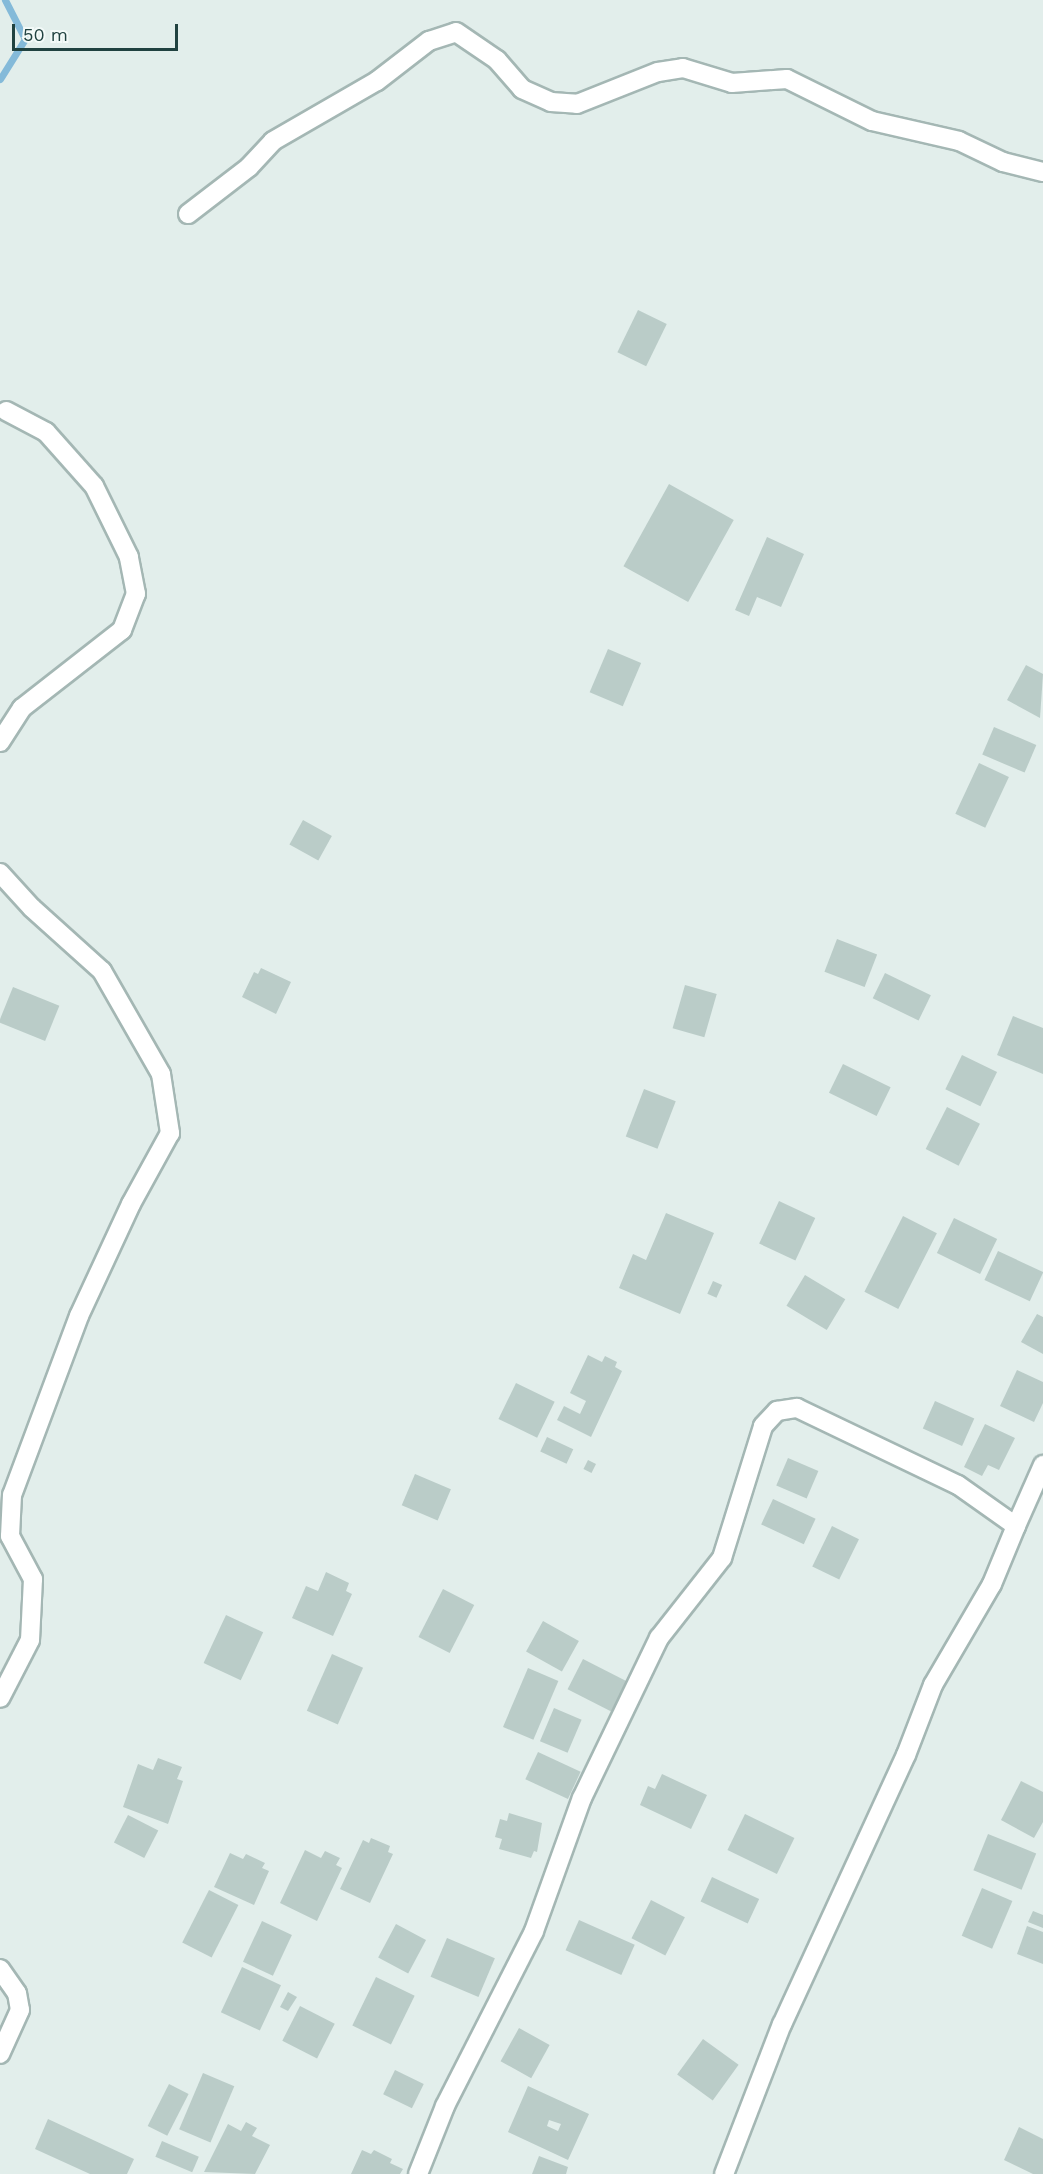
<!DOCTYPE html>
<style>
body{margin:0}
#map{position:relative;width:1043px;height:2174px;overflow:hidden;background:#e2eeeb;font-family:"Work Sans",sans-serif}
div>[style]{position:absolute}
.stream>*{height:7px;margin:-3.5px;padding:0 3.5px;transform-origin:3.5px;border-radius:3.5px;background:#84bad9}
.building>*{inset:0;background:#baccc8;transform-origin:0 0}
.roads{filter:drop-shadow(2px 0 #a4b7b4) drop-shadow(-2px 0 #a4b7b4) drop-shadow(0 2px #a4b7b4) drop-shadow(0 -2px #a4b7b4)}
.minor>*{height:18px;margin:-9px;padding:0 9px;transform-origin:9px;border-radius:9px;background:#fff}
span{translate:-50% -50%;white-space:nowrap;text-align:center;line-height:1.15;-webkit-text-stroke:5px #f3faf8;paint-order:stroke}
.scale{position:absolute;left:12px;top:24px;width:166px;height:27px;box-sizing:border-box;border:3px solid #204240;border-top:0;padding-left:8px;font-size:18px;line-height:21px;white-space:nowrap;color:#204240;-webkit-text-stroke:4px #f3faf8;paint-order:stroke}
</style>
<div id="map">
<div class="stream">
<div style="left:0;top:79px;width:47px;rotate:-58deg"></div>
<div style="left:25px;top:39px;width:44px;rotate:-117.1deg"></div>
</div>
<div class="building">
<div style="left:638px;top:310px;width:32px;height:47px;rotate:26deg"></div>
<div style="left:669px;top:484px;width:74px;height:94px;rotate:29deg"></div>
<div style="clip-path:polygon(767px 537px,804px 554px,781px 607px,757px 597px,749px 616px,735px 610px)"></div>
<div style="left:608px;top:649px;width:36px;height:47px;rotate:23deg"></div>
<div style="clip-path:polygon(1026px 665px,1043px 674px,1040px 718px,1007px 700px)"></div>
<div style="left:994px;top:727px;width:46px;height:30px;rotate:23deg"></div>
<div style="left:979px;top:763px;width:33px;height:56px;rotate:25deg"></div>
<div style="left:303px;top:820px;width:33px;height:28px;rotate:29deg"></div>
<div style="left:837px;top:939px;width:43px;height:35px;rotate:21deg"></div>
<div style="clip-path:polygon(261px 968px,291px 982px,276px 1014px,242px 997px,254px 972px,258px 974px)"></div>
<div style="left:885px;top:973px;width:51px;height:28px;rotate:26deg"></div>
<div style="left:685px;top:985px;width:33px;height:45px;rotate:16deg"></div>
<div style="left:13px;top:987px;width:50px;height:38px;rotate:22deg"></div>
<div style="clip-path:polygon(1013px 1016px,1043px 1028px,1043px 1074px,997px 1055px)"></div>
<div style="left:962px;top:1055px;width:39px;height:38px;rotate:26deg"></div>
<div style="left:843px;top:1064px;width:53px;height:32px;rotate:26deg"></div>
<div style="left:644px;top:1089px;width:34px;height:51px;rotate:21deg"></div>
<div style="left:947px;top:1107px;width:37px;height:47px;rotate:27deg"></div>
<div style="left:779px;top:1201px;width:40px;height:47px;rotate:25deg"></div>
<div style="clip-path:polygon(666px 1213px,714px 1233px,680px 1314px,619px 1288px,633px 1254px,646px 1260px)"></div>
<div style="left:903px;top:1216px;width:38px;height:85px;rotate:27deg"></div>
<div style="left:954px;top:1218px;width:48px;height:39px;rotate:26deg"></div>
<div style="left:998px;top:1251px;width:50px;height:32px;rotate:25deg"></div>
<div style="left:805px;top:1275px;width:47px;height:36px;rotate:31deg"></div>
<div style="left:713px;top:1281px;width:10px;height:14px;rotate:24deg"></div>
<div style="clip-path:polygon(1037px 1314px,1043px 1317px,1043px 1354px,1021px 1342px)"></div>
<div style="clip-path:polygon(588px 1355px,602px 1362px,605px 1356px,617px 1362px,615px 1367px,622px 1371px,591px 1437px,557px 1420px,564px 1406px,580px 1414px,586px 1401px,570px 1393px)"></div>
<div style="clip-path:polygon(1017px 1370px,1043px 1382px,1043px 1403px,1034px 1422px,1000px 1406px)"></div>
<div style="left:516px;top:1383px;width:43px;height:40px;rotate:26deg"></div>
<div style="left:935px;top:1401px;width:43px;height:30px;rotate:24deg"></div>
<div style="clip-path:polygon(985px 1424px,1015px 1438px,999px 1470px,988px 1465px,982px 1476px,964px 1467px)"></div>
<div style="left:547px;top:1437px;width:29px;height:16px;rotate:25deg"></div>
<div style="left:788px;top:1458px;width:33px;height:30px;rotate:23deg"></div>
<div style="left:588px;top:1460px;width:9px;height:10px;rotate:27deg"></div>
<div style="left:415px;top:1474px;width:39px;height:34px;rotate:23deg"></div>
<div style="left:773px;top:1499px;width:47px;height:28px;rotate:25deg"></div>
<div style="left:832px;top:1526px;width:30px;height:45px;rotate:26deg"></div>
<div style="clip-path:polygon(326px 1572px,349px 1583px,346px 1591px,352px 1594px,333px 1636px,292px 1618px,306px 1586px,318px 1591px)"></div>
<div style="left:443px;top:1589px;width:35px;height:54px;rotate:27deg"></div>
<div style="left:226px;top:1615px;width:41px;height:53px;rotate:25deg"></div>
<div style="left:543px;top:1621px;width:41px;height:35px;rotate:29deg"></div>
<div style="left:332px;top:1654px;width:34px;height:62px;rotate:24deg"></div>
<div style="left:583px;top:1659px;width:49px;height:34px;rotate:27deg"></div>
<div style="left:528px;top:1668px;width:33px;height:64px;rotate:23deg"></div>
<div style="left:554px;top:1708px;width:30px;height:36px;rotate:23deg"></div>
<div style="left:538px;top:1752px;width:47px;height:30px;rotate:25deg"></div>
<div style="clip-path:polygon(158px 1758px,182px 1767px,177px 1779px,183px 1781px,168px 1824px,123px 1807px,138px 1764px,153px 1770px)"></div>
<div style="clip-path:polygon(662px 1774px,707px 1795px,691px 1829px,640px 1805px,648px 1786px,655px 1789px)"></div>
<div style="clip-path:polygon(1021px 1781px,1043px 1792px,1043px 1822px,1034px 1838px,1001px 1820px)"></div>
<div style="clip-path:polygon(509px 1813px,542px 1823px,537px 1852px,534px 1851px,531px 1858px,499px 1849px,502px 1839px,495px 1837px,500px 1819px,507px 1821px)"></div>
<div style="left:745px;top:1814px;width:55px;height:40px;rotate:26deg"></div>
<div style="left:128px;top:1815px;width:34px;height:31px;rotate:27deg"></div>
<div style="left:988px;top:1834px;width:52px;height:39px;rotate:22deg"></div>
<div style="clip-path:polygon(371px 1838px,390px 1846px,388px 1852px,393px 1854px,370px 1903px,340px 1889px,363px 1840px,369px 1843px)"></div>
<div style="clip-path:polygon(305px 1850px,321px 1858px,325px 1851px,340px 1858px,336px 1865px,342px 1868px,317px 1921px,280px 1903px)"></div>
<div style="clip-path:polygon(230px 1853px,243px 1859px,246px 1854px,265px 1863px,262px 1868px,269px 1871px,254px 1905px,214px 1887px)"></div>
<div style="left:712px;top:1877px;width:52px;height:27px;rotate:25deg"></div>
<div style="left:982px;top:1888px;width:33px;height:52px;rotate:23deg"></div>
<div style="left:209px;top:1890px;width:33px;height:59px;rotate:27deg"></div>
<div style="left:651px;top:1900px;width:38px;height:43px;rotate:27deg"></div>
<div style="clip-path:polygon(1033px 1911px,1043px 1915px,1043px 1928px,1028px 1922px)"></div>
<div style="left:579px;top:1920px;width:61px;height:33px;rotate:24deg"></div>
<div style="left:262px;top:1921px;width:33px;height:45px;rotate:25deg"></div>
<div style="left:396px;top:1924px;width:34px;height:38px;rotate:28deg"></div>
<div style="clip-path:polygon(1027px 1926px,1043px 1932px,1043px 1964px,1017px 1954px)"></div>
<div style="left:447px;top:1938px;width:52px;height:42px;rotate:23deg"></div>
<div style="left:242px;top:1967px;width:43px;height:50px;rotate:25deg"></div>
<div style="left:376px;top:1977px;width:43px;height:54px;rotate:26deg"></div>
<div style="clip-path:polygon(288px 1992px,297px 1997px,288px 2011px,280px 2007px)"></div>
<div style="left:300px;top:2006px;width:39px;height:39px;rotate:27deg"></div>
<div style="left:519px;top:2028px;width:35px;height:38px;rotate:29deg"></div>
<div style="left:703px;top:2039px;width:44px;height:44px;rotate:36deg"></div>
<div style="left:395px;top:2070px;width:32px;height:27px;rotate:26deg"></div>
<div style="left:203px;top:2073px;width:34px;height:61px;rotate:23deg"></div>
<div style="left:169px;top:2084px;width:22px;height:47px;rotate:27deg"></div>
<div style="clip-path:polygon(evenodd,528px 2086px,589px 2114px,568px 2160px,508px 2132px,528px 2086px,549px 2120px,561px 2124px,558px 2131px,547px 2126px,549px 2120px)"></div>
<div style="clip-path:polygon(48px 2119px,134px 2159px,127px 2174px,90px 2174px,35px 2149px)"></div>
<div style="clip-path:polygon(246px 2122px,257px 2128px,252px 2136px,270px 2145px,255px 2174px,204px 2172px,228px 2124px,241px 2131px)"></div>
<div style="clip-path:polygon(1019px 2127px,1043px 2139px,1043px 2174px,1033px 2174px,1004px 2160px)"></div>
<div style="left:162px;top:2141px;width:40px;height:17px;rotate:23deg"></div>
<div style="clip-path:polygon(362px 2150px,371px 2154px,374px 2150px,392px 2159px,390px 2163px,403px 2169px,400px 2174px,351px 2174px)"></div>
<div style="clip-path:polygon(539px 2156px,568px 2167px,566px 2174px,532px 2174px)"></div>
</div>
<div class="roads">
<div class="minor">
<div style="left:188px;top:214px;width:77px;rotate:-37.6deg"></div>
<div style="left:249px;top:167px;width:35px;rotate:-47deg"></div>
<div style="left:273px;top:141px;width:120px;rotate:-30deg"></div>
<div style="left:377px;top:81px;width:66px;rotate:-37.6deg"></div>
<div style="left:429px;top:41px;width:28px;rotate:-18deg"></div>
<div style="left:456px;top:32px;width:50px;rotate:34.3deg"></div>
<div style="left:497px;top:60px;width:38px;rotate:49deg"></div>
<div style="left:522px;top:89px;width:32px;rotate:24deg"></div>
<div style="left:551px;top:102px;width:26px;rotate:4deg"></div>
<div style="left:577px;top:104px;width:87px;rotate:-21.6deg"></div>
<div style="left:658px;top:72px;width:25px;rotate:-9deg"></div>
<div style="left:683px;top:68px;width:51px;rotate:17deg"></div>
<div style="left:732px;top:83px;width:55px;rotate:-4.2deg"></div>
<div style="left:787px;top:79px;width:95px;rotate:26.3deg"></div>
<div style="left:872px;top:121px;width:89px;rotate:12.9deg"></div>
<div style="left:959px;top:141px;width:49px;rotate:25.5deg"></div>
<div style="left:1003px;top:162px;width:41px;rotate:14deg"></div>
<div style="left:0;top:742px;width:40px;rotate:-57.1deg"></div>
<div style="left:22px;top:708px;width:127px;rotate:-38deg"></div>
<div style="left:122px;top:630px;width:39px;rotate:-69deg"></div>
<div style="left:136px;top:594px;width:38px;rotate:-101deg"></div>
<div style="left:129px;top:557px;width:79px;rotate:-116.2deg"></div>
<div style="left:94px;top:486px;width:72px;rotate:-131.6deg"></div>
<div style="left:46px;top:432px;width:45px;rotate:-152.3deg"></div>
<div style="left:0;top:873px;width:47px;rotate:47.6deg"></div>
<div style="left:32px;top:908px;width:94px;rotate:42deg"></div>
<div style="left:102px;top:971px;width:119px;rotate:60.2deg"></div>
<div style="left:161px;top:1074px;width:60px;rotate:81.3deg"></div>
<div style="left:170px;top:1133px;width:81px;rotate:118.8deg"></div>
<div style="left:131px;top:1204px;width:123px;rotate:114.9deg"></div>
<div style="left:79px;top:1316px;width:191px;rotate:110.5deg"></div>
<div style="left:12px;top:1495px;width:41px;rotate:92.8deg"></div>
<div style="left:10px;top:1536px;width:49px;rotate:61.9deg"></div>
<div style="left:33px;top:1579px;width:61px;rotate:92.8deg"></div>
<div style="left:30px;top:1640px;width:65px;rotate:117.3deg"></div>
<div style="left:1016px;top:1526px;width:67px;rotate:-66.1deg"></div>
<div style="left:0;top:1969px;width:29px;rotate:55deg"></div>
<div style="left:17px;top:1993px;width:17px;rotate:80deg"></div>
<div style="left:20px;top:2010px;width:48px;rotate:114.4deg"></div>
<div style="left:418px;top:2174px;width:73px;rotate:-68.3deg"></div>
<div style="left:445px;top:2106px;width:196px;rotate:-63deg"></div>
<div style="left:534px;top:1931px;width:141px;rotate:-70.2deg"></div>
<div style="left:582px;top:1798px;width:178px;rotate:-64.3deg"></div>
<div style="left:659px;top:1638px;width:102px;rotate:-51.8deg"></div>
<div style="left:722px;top:1558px;width:138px;rotate:-72.7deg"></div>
<div style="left:763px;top:1426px;width:21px;rotate:-47deg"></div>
<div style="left:777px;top:1411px;width:20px;rotate:-9deg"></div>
<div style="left:797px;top:1408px;width:178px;rotate:25.6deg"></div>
<div style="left:958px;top:1485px;width:71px;rotate:35.3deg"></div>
<div style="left:1016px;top:1526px;width:63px;rotate:112.5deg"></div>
<div style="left:992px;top:1584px;width:117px;rotate:120.3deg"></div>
<div style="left:933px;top:1685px;width:75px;rotate:111.1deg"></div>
<div style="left:906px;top:1755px;width:296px;rotate:114.7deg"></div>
<div style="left:782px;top:2024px;width:161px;rotate:111.1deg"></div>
</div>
</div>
<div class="scale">50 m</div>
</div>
